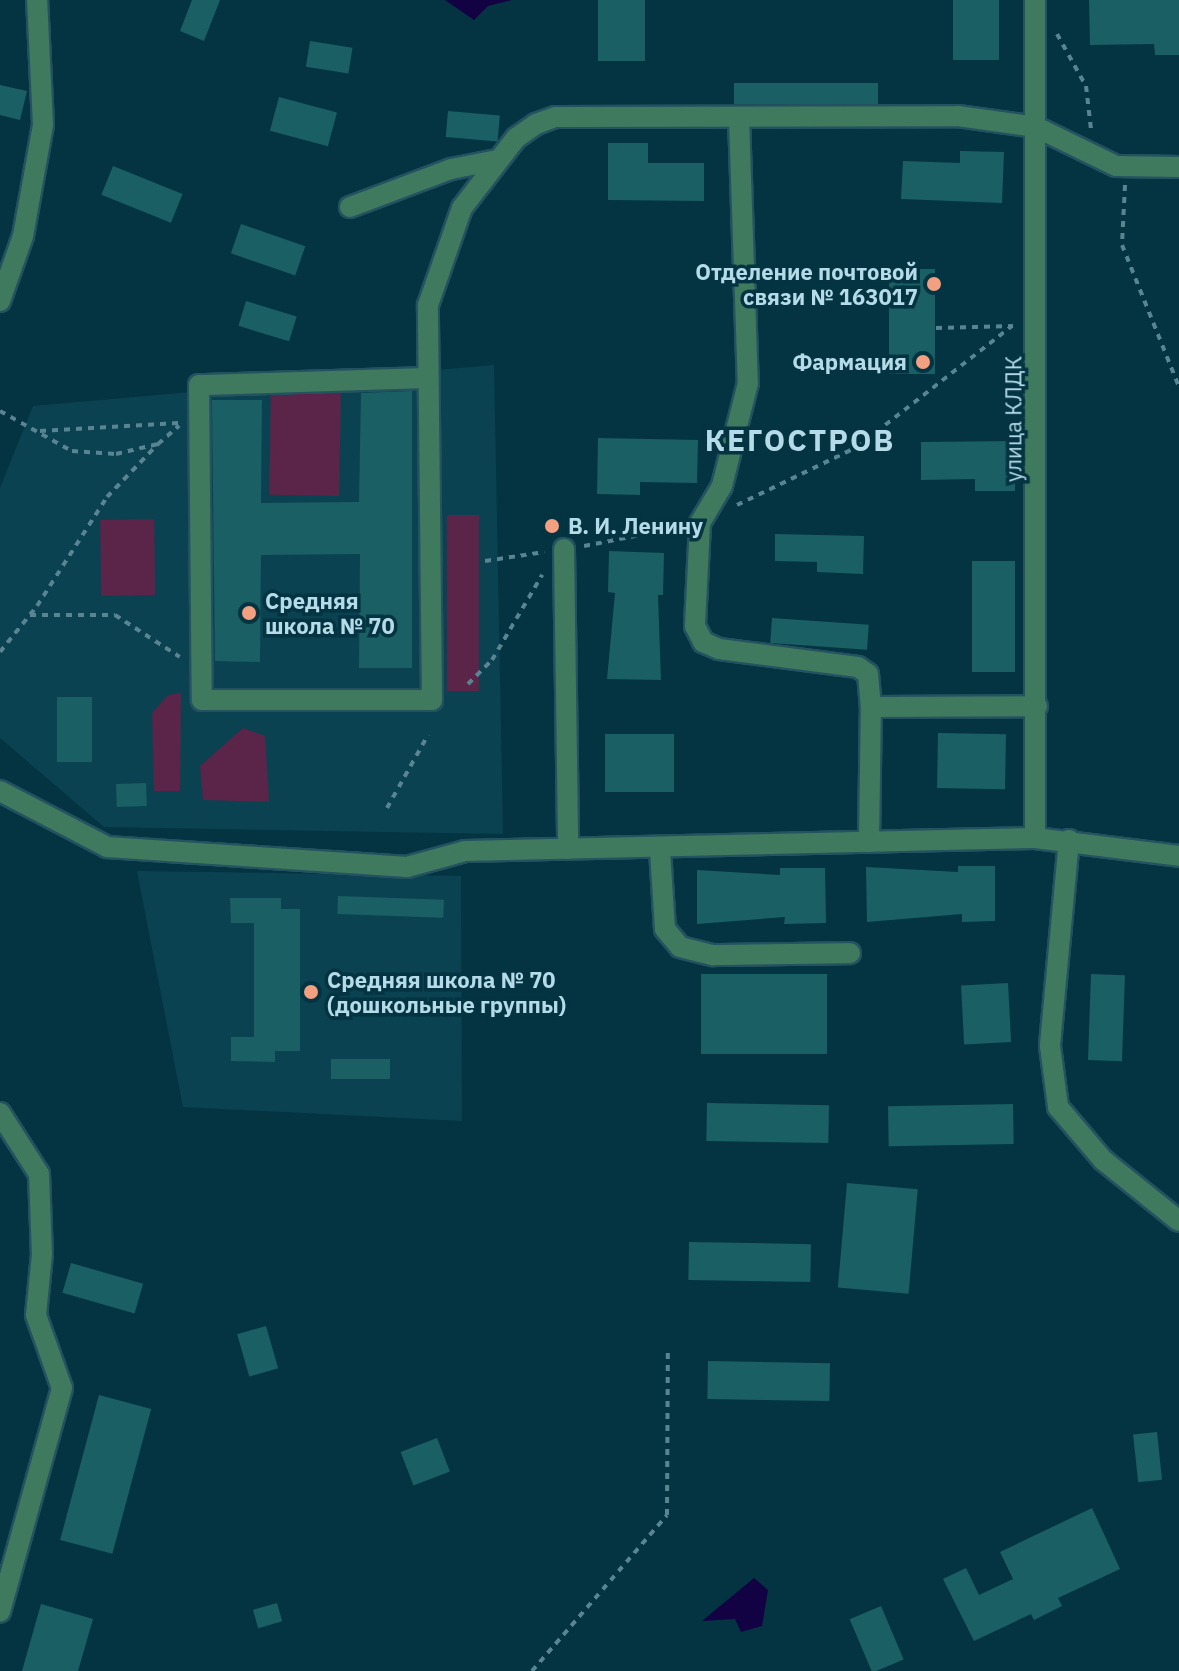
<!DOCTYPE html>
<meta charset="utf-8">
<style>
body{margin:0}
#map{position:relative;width:1179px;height:1671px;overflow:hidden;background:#043442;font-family:"IBM Plex Sans",sans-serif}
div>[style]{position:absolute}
.built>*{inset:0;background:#0b4251}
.green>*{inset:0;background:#5a2548;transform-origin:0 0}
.water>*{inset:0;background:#130243}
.building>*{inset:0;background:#1a5f64;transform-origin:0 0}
.path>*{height:4px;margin-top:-2px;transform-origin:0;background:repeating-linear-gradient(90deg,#598492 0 6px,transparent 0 12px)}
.roads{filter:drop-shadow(2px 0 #245260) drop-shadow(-2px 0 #245260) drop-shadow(0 2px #245260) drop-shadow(0 -2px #245260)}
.minor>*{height:20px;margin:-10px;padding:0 10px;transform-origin:10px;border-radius:10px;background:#3f7a5f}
.dots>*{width:22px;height:22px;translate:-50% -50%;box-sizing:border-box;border:4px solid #043442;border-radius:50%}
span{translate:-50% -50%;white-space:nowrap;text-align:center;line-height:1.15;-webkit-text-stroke:7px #043442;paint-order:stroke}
.poi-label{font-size:22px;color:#b5dbe9;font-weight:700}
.right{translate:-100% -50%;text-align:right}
.left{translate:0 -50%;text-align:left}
.street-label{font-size:22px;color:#b5dbe9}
.district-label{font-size:30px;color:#b5dbe9;font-weight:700;letter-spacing:2px}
</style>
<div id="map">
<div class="built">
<div style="clip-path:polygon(494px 365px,503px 834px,104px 827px,0 738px,0 488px,33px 406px)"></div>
<div style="clip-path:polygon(137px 871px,461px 876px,462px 1121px,183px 1107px)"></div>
</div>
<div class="green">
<div style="left:341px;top:386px;width:110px;height:70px;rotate:91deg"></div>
<div style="left:479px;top:515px;width:176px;height:32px;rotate:90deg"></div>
<div style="left:154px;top:519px;width:76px;height:54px;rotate:89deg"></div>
<div style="clip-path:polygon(181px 693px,180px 791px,154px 791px,152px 713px,168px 695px)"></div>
<div style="clip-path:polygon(243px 728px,265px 736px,269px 802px,203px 800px,200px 766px)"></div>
</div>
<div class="water">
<div style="clip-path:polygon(445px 0,512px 0,488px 6px,474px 20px)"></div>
<div style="clip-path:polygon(754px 1578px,768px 1590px,762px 1626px,741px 1632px,735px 1619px,702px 1621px)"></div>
</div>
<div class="building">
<div style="clip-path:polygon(192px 0,220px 0,204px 41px,180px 31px)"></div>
<div style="left:598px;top:0;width:47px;height:61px"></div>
<div style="left:953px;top:0;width:46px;height:60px"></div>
<div style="clip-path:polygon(1089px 0,1179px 0,1179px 55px,1155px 55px,1154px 44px,1090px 45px)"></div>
<div style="left:310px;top:41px;width:43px;height:26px;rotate:9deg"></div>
<div style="left:734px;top:83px;width:144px;height:21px"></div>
<div style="clip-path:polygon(0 85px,27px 91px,20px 120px,0 115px)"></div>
<div style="left:279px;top:97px;width:60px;height:35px;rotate:15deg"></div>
<div style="left:448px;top:111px;width:52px;height:26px;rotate:5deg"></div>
<div style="clip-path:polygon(608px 143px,648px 143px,648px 163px,704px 163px,704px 201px,608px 200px)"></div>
<div style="clip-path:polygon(960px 151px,1004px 152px,1002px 203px,901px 199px,903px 161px,960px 163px)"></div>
<div style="left:113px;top:166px;width:75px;height:31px;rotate:22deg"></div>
<div style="left:241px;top:224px;width:68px;height:31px;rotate:19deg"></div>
<div style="left:889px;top:269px;width:46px;height:105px"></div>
<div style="left:246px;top:301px;width:53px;height:26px;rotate:17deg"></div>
<div style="clip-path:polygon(412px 391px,412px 668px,359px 668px,360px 554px,261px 555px,260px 662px,215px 661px,212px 400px,262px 400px,261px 503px,359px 502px,361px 393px)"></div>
<div style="clip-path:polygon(598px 438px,698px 440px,697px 483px,640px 482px,640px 495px,597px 494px)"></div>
<div style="clip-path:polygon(1015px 441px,1015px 491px,975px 491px,975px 479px,921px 480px,921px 442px)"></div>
<div style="clip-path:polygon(775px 534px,864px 536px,863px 574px,817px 572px,817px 562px,775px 561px)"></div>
<div style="clip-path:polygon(609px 551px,664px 553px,663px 595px,658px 595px,661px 680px,607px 679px,615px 593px,608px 592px)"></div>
<div style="left:972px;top:561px;width:43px;height:111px"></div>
<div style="left:772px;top:618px;width:97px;height:25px;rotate:4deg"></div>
<div style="left:57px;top:697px;width:35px;height:65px"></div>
<div style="left:938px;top:733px;width:68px;height:55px;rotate:1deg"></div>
<div style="left:605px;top:734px;width:69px;height:58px"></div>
<div style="left:146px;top:783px;width:23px;height:30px;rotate:88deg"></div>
<div style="clip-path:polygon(958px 866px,995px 866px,995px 921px,962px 922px,962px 914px,867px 922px,866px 867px,958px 872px)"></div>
<div style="clip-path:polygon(780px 868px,825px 868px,826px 923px,784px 924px,785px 917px,697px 924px,697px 870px,780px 875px)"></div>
<div style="left:338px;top:896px;width:106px;height:18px;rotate:2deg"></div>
<div style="clip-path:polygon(230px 898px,281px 898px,281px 909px,300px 909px,300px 1051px,275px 1051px,275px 1062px,231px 1061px,231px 1037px,254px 1037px,254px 923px,231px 923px)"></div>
<div style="left:701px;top:974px;width:126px;height:80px"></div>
<div style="left:1091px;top:974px;width:34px;height:86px;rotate:2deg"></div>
<div style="left:1008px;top:983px;width:59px;height:47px;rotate:87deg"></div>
<div style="left:331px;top:1059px;width:59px;height:20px"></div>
<div style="left:707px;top:1103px;width:122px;height:38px;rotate:1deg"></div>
<div style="left:1013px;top:1104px;width:40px;height:125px;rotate:89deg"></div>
<div style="left:847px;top:1183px;width:71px;height:105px;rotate:5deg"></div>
<div style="left:689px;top:1242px;width:122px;height:38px;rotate:1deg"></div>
<div style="left:71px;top:1263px;width:75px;height:31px;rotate:16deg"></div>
<div style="left:266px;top:1326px;width:44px;height:30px;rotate:74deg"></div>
<div style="left:708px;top:1361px;width:122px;height:38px;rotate:1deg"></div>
<div style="left:99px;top:1395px;width:54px;height:150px;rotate:15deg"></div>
<div style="left:1157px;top:1432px;width:48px;height:24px;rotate:84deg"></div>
<div style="left:437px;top:1438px;width:36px;height:39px;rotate:69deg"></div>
<div style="clip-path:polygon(1092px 1508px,1120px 1569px,1058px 1598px,1062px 1606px,1034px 1620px,1031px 1614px,974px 1641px,943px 1579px,966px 1568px,979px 1595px,1013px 1579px,1000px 1552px)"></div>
<div style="left:277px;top:1603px;width:19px;height:25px;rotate:74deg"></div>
<div style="clip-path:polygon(41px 1604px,93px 1619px,78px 1671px,22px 1671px)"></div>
<div style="left:881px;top:1606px;width:58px;height:34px;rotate:67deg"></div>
</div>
<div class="path">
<div style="left:1057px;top:34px;width:60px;rotate:60.9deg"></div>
<div style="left:1086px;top:86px;width:43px;rotate:83.4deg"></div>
<div style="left:1125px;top:185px;width:60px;rotate:92.9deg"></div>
<div style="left:1122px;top:245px;width:153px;rotate:68.1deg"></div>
<div style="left:936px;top:328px;width:77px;rotate:-1.5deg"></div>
<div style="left:0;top:411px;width:82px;rotate:29.1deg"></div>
<div style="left:72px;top:451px;width:44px;rotate:3.9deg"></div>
<div style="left:116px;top:454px;width:43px;rotate:-13.4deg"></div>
<div style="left:158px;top:444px;width:28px;rotate:-41deg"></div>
<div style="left:40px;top:431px;width:139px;rotate:-3.3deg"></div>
<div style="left:737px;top:505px;width:133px;rotate:-25.8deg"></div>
<div style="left:857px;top:447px;width:197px;rotate:-38deg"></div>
<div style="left:584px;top:546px;width:95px;rotate:-11deg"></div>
<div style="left:485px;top:561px;width:60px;rotate:-8.7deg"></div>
<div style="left:30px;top:615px;width:85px"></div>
<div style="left:115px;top:615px;width:77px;rotate:32.9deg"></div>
<div style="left:0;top:652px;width:59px;rotate:-51.2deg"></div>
<div style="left:37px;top:606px;width:130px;rotate:-57.3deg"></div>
<div style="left:107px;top:497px;width:74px;rotate:-46.1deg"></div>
<div style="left:468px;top:684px;width:34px;rotate:-45deg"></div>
<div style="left:492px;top:660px;width:99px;rotate:-59.5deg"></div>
<div style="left:387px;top:808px;width:84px;rotate:-60.7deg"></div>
<div style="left:532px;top:1671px;width:206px;rotate:-49.1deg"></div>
<div style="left:667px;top:1515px;width:165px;rotate:-89.7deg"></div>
</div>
<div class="roads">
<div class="minor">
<div style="left:739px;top:118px;width:265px;rotate:88.1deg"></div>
<div style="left:748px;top:383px;width:106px;rotate:104.2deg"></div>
<div style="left:722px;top:486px;width:43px;rotate:120.7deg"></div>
<div style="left:700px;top:523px;width:103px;rotate:92.8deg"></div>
<div style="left:695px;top:626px;width:18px;rotate:63deg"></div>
<div style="left:703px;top:642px;width:17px;rotate:24deg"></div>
<div style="left:719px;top:649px;width:140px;rotate:7.4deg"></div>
<div style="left:858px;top:667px;width:12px;rotate:35deg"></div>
<div style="left:868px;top:674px;width:33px;rotate:85deg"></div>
<div style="left:871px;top:707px;width:166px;rotate:-0.3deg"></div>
<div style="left:350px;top:207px;width:108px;rotate:-20.6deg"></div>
<div style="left:451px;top:169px;width:47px;rotate:-11.1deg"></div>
<div style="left:0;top:301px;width:69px;rotate:-70.5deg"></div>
<div style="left:23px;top:236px;width:113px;rotate:-79.8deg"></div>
<div style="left:43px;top:125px;width:125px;rotate:-92.7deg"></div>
<div style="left:425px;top:378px;width:226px;rotate:178.2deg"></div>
<div style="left:199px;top:385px;width:315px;rotate:89.5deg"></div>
<div style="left:202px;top:700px;width:230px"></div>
<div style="left:432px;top:700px;width:395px;rotate:-90.6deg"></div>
<div style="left:428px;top:305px;width:103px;rotate:-70.7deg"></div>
<div style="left:462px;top:208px;width:88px;rotate:-52.4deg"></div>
<div style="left:516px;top:138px;width:24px;rotate:-35deg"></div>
<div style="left:536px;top:124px;width:20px;rotate:-20deg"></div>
<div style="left:555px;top:117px;width:403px;rotate:-0.1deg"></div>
<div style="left:958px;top:116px;width:79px;rotate:8deg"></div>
<div style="left:1036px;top:127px;width:89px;rotate:26deg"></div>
<div style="left:1116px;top:166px;width:63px;rotate:0.9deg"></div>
<div style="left:564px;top:549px;width:300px;rotate:89.2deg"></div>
<div style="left:0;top:791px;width:121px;rotate:27.6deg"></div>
<div style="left:107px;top:847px;width:301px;rotate:3.8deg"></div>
<div style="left:407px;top:867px;width:60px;rotate:-15.4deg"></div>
<div style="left:465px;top:851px;width:570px;rotate:-1.31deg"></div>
<div style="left:1035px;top:838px;width:145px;rotate:7.1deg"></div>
<div style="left:1035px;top:838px;width:838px;rotate:-90deg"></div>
<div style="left:1069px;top:840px;width:207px;rotate:95.3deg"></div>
<div style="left:1050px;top:1046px;width:62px;rotate:82.5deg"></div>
<div style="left:1058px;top:1107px;width:70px;rotate:49.7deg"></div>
<div style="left:1103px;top:1160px;width:97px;rotate:38.8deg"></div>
<div style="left:869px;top:842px;width:135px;rotate:-89.2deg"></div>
<div style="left:660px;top:850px;width:79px;rotate:86.4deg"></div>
<div style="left:665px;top:929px;width:23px;rotate:50deg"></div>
<div style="left:680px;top:947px;width:34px;rotate:14deg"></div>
<div style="left:713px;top:955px;width:137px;rotate:-0.8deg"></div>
<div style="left:0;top:1113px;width:72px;rotate:57.4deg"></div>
<div style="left:39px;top:1174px;width:80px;rotate:87.9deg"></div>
<div style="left:42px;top:1254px;width:61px;rotate:95.6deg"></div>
<div style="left:36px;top:1315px;width:77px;rotate:70.4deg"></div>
<div style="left:62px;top:1388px;width:232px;rotate:105.5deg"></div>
</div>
</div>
<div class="dots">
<div style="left:934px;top:284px;background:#f2a080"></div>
<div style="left:923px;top:362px;background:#f2a080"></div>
<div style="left:552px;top:526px;background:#f2a080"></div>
<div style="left:249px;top:613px;background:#f2a080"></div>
<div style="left:311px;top:992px;background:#f2a080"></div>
</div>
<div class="poi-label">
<span class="right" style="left:918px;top:284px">Отделение почтовой<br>связи № 163017</span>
<span class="right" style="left:907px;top:362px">Фармация</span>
<span class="left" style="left:568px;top:526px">В. И. Ленину</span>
<span class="left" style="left:265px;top:613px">Средняя<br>школа № 70</span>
<span class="left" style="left:327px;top:992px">Средняя школа № 70<br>(дошкольные группы)</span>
</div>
<div class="street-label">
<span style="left:1013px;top:419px;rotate:-90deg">улица КЛДК</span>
</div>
<div class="district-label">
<span style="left:800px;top:440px">КЕГОСТРОВ</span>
</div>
</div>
